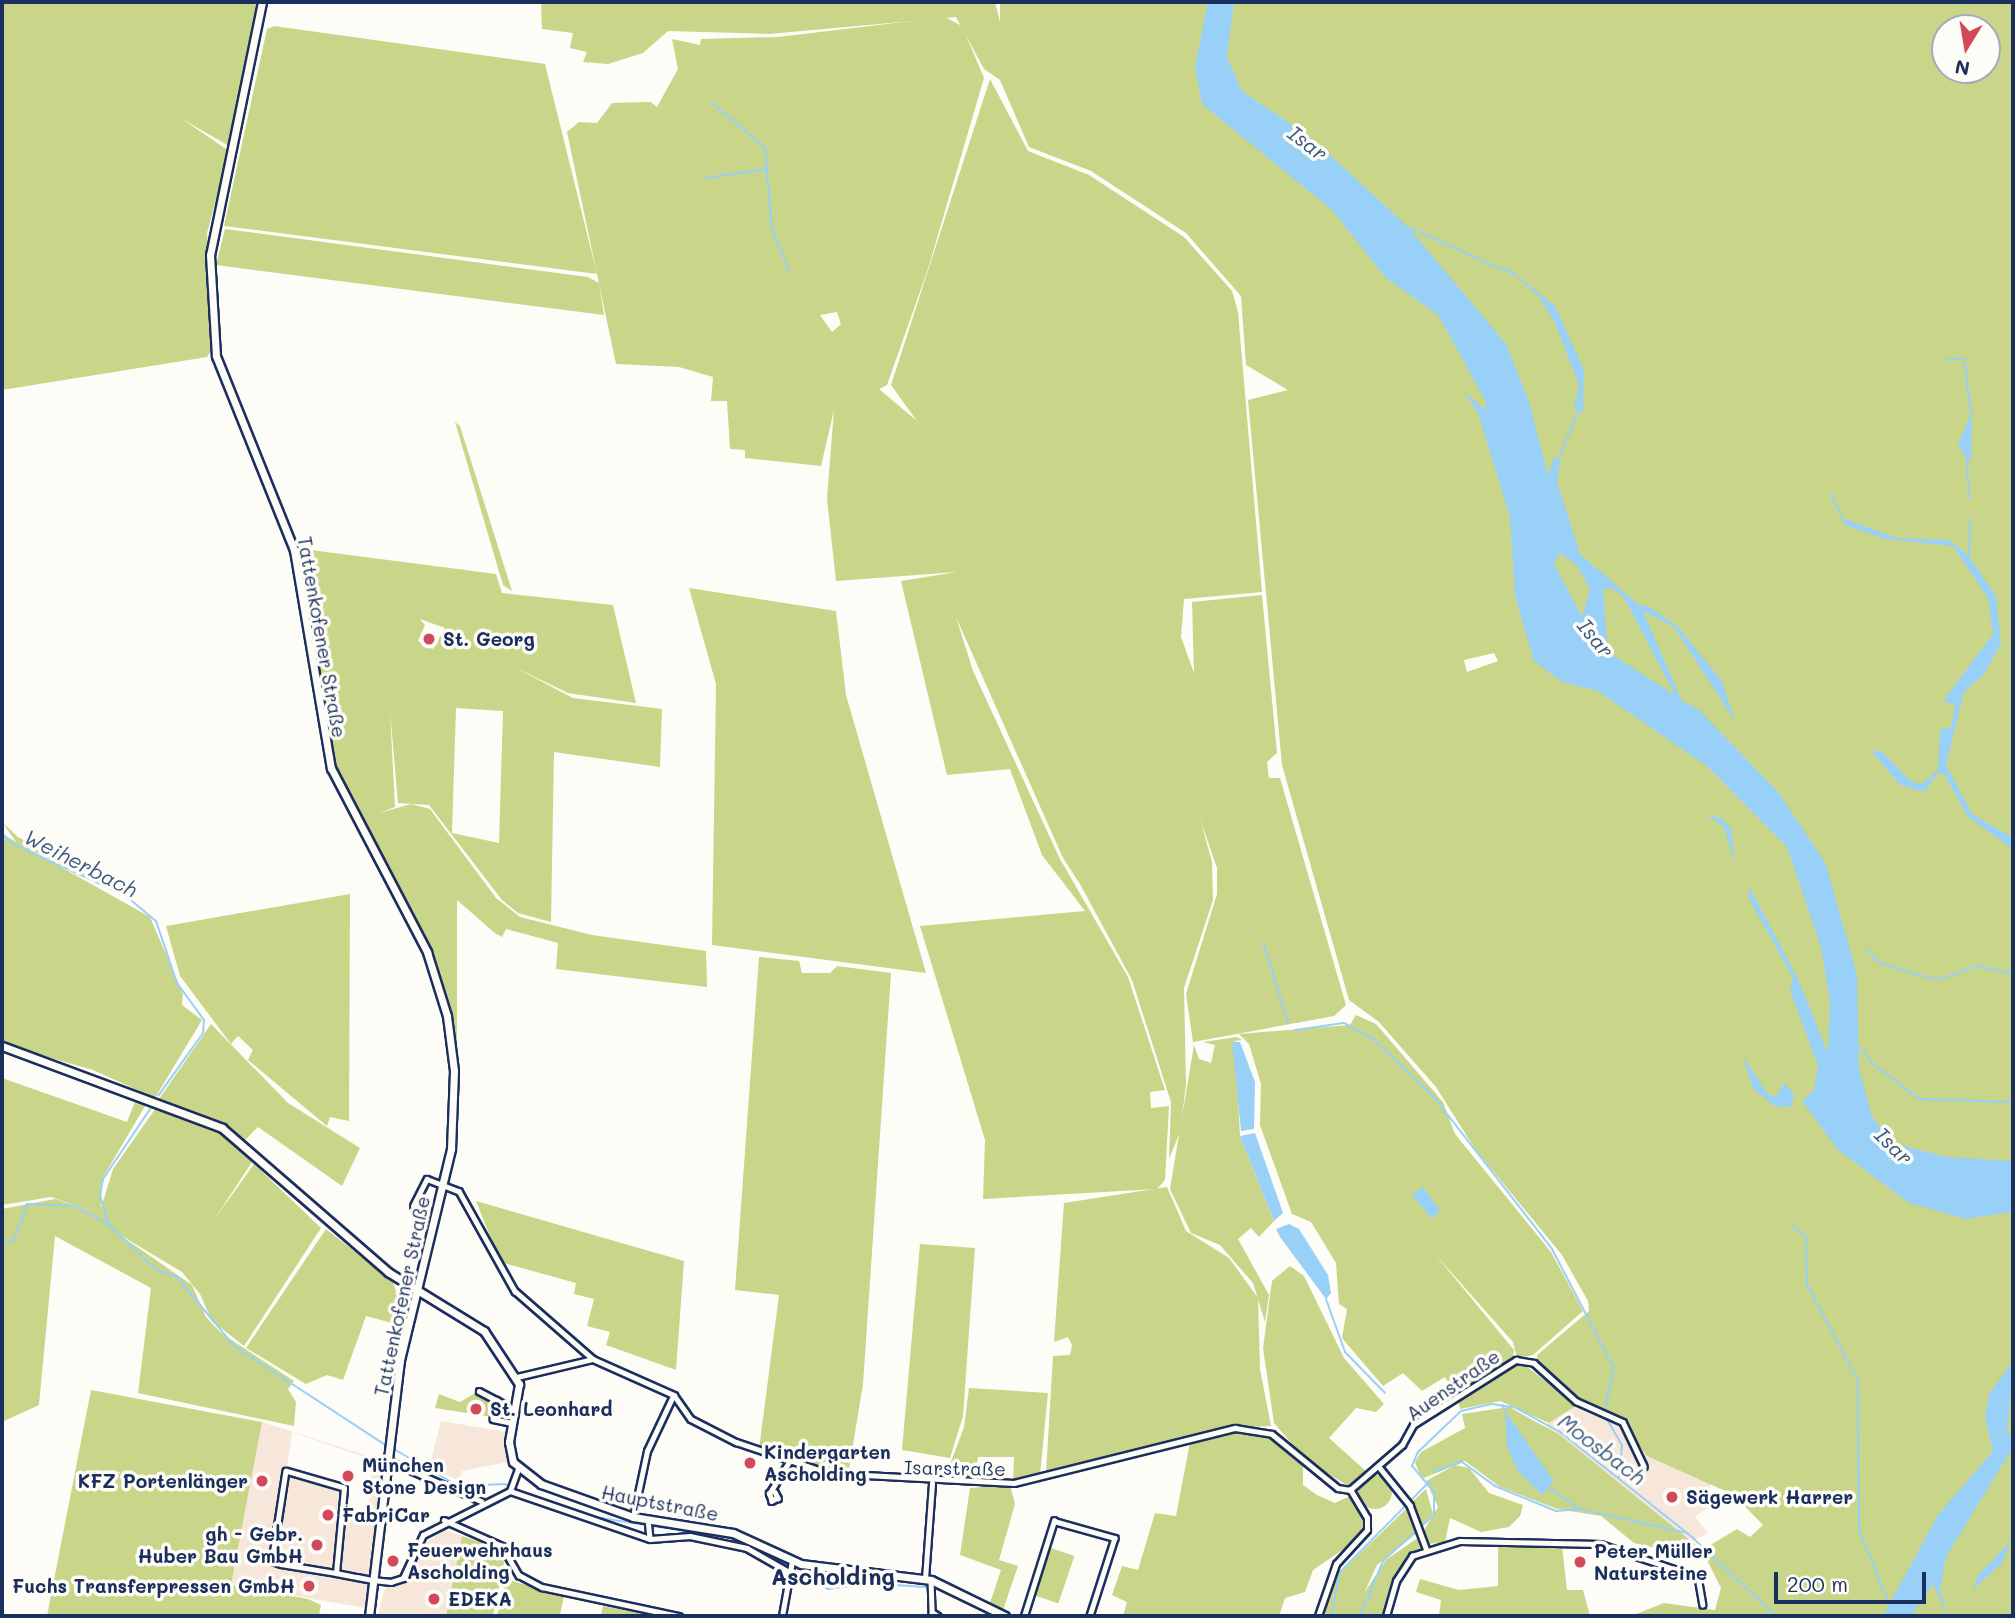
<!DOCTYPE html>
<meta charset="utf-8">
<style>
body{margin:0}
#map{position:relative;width:2015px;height:1618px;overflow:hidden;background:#fdfcf7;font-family:Mali,sans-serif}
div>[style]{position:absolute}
.built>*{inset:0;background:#f6e7da}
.green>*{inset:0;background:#c9d588;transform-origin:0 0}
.round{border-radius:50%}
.water>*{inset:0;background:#99d0f8}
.stream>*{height:2px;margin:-1px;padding:0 1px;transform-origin:1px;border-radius:1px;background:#99d0f8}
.roads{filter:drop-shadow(2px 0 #1b2f5e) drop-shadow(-2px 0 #1b2f5e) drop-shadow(0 2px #1b2f5e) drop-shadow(0 -2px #1b2f5e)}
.minor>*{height:4.5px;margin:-2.25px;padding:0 2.25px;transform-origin:2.25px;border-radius:2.25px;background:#fdfcf7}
.secondary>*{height:7px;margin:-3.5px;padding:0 3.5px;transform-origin:3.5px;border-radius:3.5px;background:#fdfcf7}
.dots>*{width:19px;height:19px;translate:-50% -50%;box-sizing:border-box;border:4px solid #fdfcf7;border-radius:50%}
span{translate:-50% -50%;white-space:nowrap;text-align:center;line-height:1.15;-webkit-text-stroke:7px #fdfcf7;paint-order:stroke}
.street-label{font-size:19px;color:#1b2f5e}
.poi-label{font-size:19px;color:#1b2f5e;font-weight:700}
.left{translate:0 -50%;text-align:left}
.right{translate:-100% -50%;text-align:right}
.water-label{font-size:21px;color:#3a5784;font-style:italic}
.quarter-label{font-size:23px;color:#1b2f5e;font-weight:700}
.frame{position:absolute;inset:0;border:4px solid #1b2f5e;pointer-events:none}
.north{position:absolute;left:1931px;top:14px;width:70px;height:70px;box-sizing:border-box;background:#fdfcf7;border:2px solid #a3aaba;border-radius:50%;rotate:191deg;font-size:19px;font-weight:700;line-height:28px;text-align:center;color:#1b2f5e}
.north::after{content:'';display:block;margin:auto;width:24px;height:32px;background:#d1495b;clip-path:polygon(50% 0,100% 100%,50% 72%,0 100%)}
.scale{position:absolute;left:1774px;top:1572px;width:152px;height:32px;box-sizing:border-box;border:4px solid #1b2f5e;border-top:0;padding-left:9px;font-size:21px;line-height:24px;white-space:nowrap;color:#1b2f5e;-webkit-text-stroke:5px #fdfcf7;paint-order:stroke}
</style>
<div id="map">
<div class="built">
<div style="clip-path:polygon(1583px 1403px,1606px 1406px,1633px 1428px,1647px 1456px,1710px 1483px,1711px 1505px,1695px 1517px,1708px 1533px,1690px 1542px,1546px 1428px,1553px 1415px)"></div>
<div style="clip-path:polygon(441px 1421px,506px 1432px,508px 1462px,462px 1471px,459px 1481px,429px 1467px)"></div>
<div style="clip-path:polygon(evenodd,262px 1422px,384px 1461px,366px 1608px,231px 1585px,262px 1422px,292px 1432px,373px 1460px,368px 1510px,347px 1508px,349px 1486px,287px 1466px,292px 1432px)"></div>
<div style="clip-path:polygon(445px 1530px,462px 1536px,446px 1616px,378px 1616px,385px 1588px,405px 1581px,415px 1555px,438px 1561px,434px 1548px,421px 1546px)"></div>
</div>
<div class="green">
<div style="clip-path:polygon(2px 2px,259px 2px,231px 147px,182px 119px,229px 151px,207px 233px,212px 349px,207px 357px,2px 390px)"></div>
<div style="clip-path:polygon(evenodd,541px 2px,995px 2px,1000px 22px,1000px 2px,2013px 2px,2013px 1616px,1631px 1616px,1664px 1603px,1715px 1610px,1721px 1588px,1707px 1560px,1634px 1543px,1601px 1516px,1557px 1509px,1500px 1487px,1465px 1461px,1424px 1478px,1419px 1473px,1415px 1462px,1421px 1452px,1465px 1428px,1462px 1414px,1509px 1407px,1560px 1435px,1702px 1550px,1737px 1529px,1750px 1537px,1763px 1525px,1734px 1495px,1647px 1456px,1619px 1417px,1578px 1401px,1538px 1365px,1537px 1355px,1589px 1311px,1588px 1301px,1562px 1255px,1475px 1149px,1436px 1087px,1379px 1022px,1349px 1000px,1282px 765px,1248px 400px,1288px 390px,1246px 365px,1241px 296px,1186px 233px,1091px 171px,1029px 147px,1000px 80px,984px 69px,956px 17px,769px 34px,668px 31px,643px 53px,608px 64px,583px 62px,587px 52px,570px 48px,573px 33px,542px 29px,541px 2px,1945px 28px,1987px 28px,1987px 70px,1945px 70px,1945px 28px,541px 2px,1494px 653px,1498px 661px,1467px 672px,1464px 660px,1494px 653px)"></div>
<div style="clip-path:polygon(evenodd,945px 17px,962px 26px,984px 78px,928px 269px,887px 385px,879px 389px,917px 421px,891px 385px,990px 79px,1028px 151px,1089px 175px,1184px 237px,1232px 291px,1238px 312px,1262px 592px,1184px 599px,1181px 637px,1194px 673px,1192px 602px,1262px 595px,1277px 753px,1267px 762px,1269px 778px,1280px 778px,1346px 1005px,1334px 1016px,1193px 1042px,1186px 994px,1217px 894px,1217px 868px,1200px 819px,1212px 862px,1213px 900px,1184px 988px,1186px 1085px,1180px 1132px,1169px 1159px,1171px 1102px,1132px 980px,1080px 884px,1063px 858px,956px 617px,973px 671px,1060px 859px,1128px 977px,1165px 1090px,1150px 1092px,1151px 1108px,1169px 1106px,1165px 1180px,1157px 1189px,983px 1199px,985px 1140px,920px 926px,1085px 911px,1042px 855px,1010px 769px,947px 775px,901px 581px,957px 572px,836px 581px,827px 499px,834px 410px,821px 466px,745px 458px,745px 450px,730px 449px,727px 401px,711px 401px,713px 377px,679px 367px,616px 364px,567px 132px,579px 122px,597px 123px,612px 103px,651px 102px,657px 107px,678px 69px,672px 39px,700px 45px,701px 39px,778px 37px,945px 17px,837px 312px,841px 324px,832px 332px,820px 315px,837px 312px)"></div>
<div style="clip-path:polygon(274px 26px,545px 64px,597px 274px,224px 226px,267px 29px)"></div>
<div style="clip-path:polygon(225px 229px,588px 277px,599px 283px,604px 315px,216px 265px)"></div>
<div style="clip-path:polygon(455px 422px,460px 426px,512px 591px,503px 585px)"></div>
<div style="clip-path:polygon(evenodd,303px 549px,496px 574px,502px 593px,613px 605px,636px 703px,568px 693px,514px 667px,573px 698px,662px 709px,660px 767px,554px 752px,551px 922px,518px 913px,502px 900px,429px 805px,398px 803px,390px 711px,395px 807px,379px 813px,411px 804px,430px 809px,496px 898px,520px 917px,592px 935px,706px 951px,707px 987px,556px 969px,558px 943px,506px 929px,502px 937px,496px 934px,457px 900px,457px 1058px,430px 948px,334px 764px,309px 628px,303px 549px,420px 619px,445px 628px,433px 649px,418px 641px,425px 625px,420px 619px,303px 549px,456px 708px,503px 711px,499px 843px,452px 833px,456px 708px)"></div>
<div style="clip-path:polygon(689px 588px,836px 611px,846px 695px,926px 973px,712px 945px,716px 684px)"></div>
<div style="clip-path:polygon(2px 822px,18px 837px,127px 897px,17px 843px)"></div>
<div style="clip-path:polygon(2px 834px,150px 917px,183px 994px,182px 1005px,202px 1020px,155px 1098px,93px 1070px,2px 1044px)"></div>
<div style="clip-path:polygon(350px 894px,349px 1121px,330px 1117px,327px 1126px,248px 1060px,253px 1050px,238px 1036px,231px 1044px,180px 976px,166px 926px)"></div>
<div style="clip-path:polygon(759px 957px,799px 961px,802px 973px,830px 973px,837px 966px,891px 973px,863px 1384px,848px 1475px,759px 1449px,779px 1295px,735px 1290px)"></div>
<div style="clip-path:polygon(1356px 1015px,1376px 1024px,1443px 1102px,1455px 1134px,1551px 1252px,1583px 1311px,1533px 1355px,1517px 1358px,1513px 1342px,1434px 1253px,1514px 1350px,1513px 1360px,1457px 1397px,1445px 1377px,1422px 1391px,1403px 1373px,1383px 1386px,1342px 1338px,1347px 1309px,1339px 1304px,1336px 1263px,1311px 1222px,1292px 1214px,1260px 1125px,1261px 1084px,1249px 1044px,1239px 1034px,1350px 1025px)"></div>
<div style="clip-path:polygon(211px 1024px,288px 1103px,360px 1148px,342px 1186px,258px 1127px,244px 1141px,159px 1099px)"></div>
<div style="clip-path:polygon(1237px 1037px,1242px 1040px,1235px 1041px,1240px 1136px,1274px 1221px,1259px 1237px,1251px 1228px,1238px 1239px,1269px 1295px,1265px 1322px,1253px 1283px,1220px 1245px,1191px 1233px,1170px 1189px,1194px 1045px,1199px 1059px,1211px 1063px,1215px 1045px,1203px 1042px)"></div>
<div style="clip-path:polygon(2px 1051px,148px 1101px,102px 1179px,101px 1208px,113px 1169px,158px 1105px,218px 1130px,254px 1159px,214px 1220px,254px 1164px,321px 1228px,244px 1346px,212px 1321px,200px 1294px,182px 1272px,117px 1233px,192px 1285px,206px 1317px,221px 1333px,294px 1381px,288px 1389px,296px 1402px,294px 1426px,138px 1393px,151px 1288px,55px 1236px,39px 1405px,2px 1422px,2px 1209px,55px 1199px,99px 1214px,51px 1197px,2px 1205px,2px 1078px,127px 1122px,136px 1099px)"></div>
<div style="clip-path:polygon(1167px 1187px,1186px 1231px,1229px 1258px,1258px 1298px,1260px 1369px,1271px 1426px,1221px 1428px,1046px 1473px,1053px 1356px,1070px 1355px,1072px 1345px,1068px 1337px,1054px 1342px,1064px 1203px)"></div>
<div style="clip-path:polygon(476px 1201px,684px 1261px,676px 1370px,606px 1345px,610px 1332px,587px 1326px,594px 1299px,574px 1294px,576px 1283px,500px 1262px)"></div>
<div style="clip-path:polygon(326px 1229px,393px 1282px,402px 1311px,396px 1324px,366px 1316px,343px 1380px,327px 1375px,306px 1384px,246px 1348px)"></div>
<div style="clip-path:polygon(920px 1244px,975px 1248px,963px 1416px,950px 1458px,902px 1450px)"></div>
<div style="clip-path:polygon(1290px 1266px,1304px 1276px,1344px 1358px,1384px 1404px,1376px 1412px,1356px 1408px,1329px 1438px,1368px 1473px,1350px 1487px,1306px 1460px,1274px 1423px,1263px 1348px,1272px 1281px)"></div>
<div style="clip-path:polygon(1522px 1363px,1577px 1405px,1549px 1423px,1500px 1401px,1460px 1409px,1458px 1400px,1501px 1366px)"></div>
<div style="clip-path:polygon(969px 1388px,1048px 1393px,1040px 1475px,1013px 1483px,1014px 1457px,978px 1457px,974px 1482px,945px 1478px,964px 1427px)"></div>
<div style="clip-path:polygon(91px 1390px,262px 1422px,231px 1585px,308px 1599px,321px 1605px,319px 1615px,325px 1616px,47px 1616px)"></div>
<div style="clip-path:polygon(477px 1392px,495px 1400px,492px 1417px,435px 1408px,439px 1394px,460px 1402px)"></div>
<div style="clip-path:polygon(1235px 1430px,1278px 1440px,1303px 1463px,1303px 1485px,1317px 1495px,1335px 1503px,1350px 1496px,1366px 1521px,1360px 1538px,1313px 1570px,1305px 1592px,1285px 1598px,1279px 1616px,1123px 1616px,1127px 1602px,1112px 1595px,1122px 1566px,1138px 1570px,1155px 1513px,1176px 1516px,1190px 1442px)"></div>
<div style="clip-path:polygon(1455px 1465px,1469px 1468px,1489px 1493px,1523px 1505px,1520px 1516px,1509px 1527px,1481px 1532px,1450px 1518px,1445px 1542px,1428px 1544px,1423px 1532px,1438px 1507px,1426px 1481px)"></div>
<div class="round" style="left:1358px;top:1475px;width:34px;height:34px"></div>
<div style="clip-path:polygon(1010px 1485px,1015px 1504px,999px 1560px,1018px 1566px,1003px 1610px,990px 1603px,1001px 1570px,960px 1555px,970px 1488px)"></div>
<div style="clip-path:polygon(1426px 1489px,1433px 1514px,1420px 1529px,1411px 1503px)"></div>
<div style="clip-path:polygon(1409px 1506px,1417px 1533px,1377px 1565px,1364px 1593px,1386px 1560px,1419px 1537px,1420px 1549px,1392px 1582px,1383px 1616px,1329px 1616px,1324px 1612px,1336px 1568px,1342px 1571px)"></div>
<div style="clip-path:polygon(462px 1536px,482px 1543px,480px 1555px,493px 1558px,496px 1547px,505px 1558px,493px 1616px,446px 1616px)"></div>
<div style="clip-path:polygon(1498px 1545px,1562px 1546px,1567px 1590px,1583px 1590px,1590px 1616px,1439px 1616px,1441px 1600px,1416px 1592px,1420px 1579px,1459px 1590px,1498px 1586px)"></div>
<div style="left:1048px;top:1547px;width:28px;height:50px;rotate:19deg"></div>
<div style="clip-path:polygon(795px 1567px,873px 1573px,873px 1576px,846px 1588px,825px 1587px)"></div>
<div style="clip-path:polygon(506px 1579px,564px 1597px,560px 1614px,568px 1616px,497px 1616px)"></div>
<div style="clip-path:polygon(603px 1606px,654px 1616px,601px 1616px)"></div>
</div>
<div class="water">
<div style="clip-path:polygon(evenodd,1208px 2px,1234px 2px,1227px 57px,1242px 91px,1314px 140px,1408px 227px,1506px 344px,1529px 401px,1548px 475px,1554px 457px,1560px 461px,1557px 482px,1580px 554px,1639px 605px,1648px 606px,1677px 626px,1722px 681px,1735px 721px,1674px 627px,1643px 611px,1682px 701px,1699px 710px,1778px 792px,1826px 864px,1857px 975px,1859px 1069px,1872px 1116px,1888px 1138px,1904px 1146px,1947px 1157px,2013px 1161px,2011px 1212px,1966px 1219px,1909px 1203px,1838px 1150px,1802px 1101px,1814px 1090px,1818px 1065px,1790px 991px,1793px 978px,1748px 897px,1750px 888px,1799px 981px,1828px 1053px,1830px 1002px,1821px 947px,1787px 847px,1708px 767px,1598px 691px,1562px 682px,1534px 661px,1515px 596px,1510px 517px,1478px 413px,1464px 392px,1486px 410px,1485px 400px,1438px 315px,1386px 278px,1332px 210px,1202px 104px,1195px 67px,1208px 2px,1559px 553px,1577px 565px,1590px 589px,1582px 617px,1554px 564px,1559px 553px,1208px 2px,1611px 588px,1623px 596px,1675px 695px,1608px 652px,1603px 590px,1611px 588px)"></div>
<div style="clip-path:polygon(1498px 260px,1555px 306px,1584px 370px,1583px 413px,1574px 408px,1579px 385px,1555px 323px,1540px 298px)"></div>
<div style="clip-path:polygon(1972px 412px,1971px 459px,1968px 462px,1958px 444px)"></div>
<div style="clip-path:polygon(1842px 518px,1897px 538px,1949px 540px,1967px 554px,1996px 596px,2001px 644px,1984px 674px,1964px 692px,1946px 765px,1972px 814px,2013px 838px,2013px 849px,1968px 817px,1944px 774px,1938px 773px,1924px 792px,1900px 785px,1871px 751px,1881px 751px,1912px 782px,1922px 784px,1938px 770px,1940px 730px,1951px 727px,1955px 705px,1943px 701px,1993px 634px,1988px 598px,1953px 546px,1885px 539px,1845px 525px)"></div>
<div style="clip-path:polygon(1707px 815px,1721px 818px,1731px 828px,1735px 864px,1724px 827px)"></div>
<div style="clip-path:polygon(1232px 1042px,1240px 1042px,1255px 1082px,1254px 1129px,1241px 1131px)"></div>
<div style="clip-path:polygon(1742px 1055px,1767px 1093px,1776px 1097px,1784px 1083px,1794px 1093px,1792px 1106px,1776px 1107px,1753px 1089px)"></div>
<div style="clip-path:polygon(1255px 1133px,1283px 1213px,1274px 1221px,1240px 1136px)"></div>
<div style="clip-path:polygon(1423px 1187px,1440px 1210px,1432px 1219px,1412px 1195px)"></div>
<div style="clip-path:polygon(1289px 1224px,1299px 1229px,1328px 1275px,1331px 1293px,1326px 1299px,1280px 1237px,1276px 1229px)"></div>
<div style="clip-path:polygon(2013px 1361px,2007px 1435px,2013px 1434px,2013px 1447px,1946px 1557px,1940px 1591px,1948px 1616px,1933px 1584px,1911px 1616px,1883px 1616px,1938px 1515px,1993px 1451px,1985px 1418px,1989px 1394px)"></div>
<div style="clip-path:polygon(1505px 1411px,1554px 1481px,1542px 1495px,1518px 1471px,1507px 1447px)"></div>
<div style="clip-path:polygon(2011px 1541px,2002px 1563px,1972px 1590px,1979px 1574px)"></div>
</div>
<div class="stream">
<div style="left:711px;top:102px;width:71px;rotate:40.4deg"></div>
<div style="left:765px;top:148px;width:80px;rotate:85deg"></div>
<div style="left:772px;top:228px;width:47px;rotate:68.9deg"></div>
<div style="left:705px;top:178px;width:65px;rotate:-8deg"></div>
<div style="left:1408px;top:227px;width:117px;rotate:24.2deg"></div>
<div style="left:1946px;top:359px;width:18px"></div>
<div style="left:1964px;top:359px;width:54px;rotate:82.6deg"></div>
<div style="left:1967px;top:459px;width:40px;rotate:87.1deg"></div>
<div style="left:1558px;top:461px;width:54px;rotate:-68.2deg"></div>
<div style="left:1830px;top:493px;width:28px;rotate:64deg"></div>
<div style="left:1969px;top:557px;width:38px;rotate:-88deg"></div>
<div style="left:2px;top:833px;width:13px;rotate:48deg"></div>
<div style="left:11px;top:843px;width:127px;rotate:24.7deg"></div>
<div style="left:126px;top:896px;width:39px;rotate:40deg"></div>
<div style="left:156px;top:921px;width:65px;rotate:71.3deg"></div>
<div style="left:177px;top:983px;width:46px;rotate:53.9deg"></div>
<div style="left:204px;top:1020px;width:13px;rotate:94deg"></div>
<div style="left:203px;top:1033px;width:77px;rotate:125.5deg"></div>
<div style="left:1263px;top:943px;width:83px;rotate:72.4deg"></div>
<div style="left:1866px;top:949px;width:20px;rotate:45deg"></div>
<div style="left:1880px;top:963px;width:59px;rotate:16.6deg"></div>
<div style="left:1937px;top:980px;width:43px;rotate:-18.9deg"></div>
<div style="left:1978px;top:966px;width:36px;rotate:13deg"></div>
<div style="left:1295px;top:1030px;width:49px;rotate:-8.1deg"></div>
<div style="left:1344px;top:1023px;width:32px;rotate:28deg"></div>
<div style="left:1372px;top:1038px;width:84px;rotate:43.6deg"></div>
<div style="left:1433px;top:1096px;width:194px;rotate:52.1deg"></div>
<div style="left:1552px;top:1249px;width:134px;rotate:62.5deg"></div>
<div style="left:1614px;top:1368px;width:47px;rotate:102.3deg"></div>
<div style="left:1604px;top:1414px;width:36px;rotate:60deg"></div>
<div style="left:1622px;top:1445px;width:32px;rotate:95deg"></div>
<div style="left:1859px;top:1045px;width:22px;rotate:54deg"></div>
<div style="left:1872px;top:1063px;width:59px;rotate:37.5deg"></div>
<div style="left:1919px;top:1099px;width:94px;rotate:1.8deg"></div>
<div style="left:109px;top:1225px;width:31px;rotate:-107deg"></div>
<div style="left:100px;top:1195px;width:16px;rotate:-79deg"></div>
<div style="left:103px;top:1179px;width:88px;rotate:-56.1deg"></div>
<div style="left:1792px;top:1226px;width:18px;rotate:38deg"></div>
<div style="left:1806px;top:1237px;width:47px;rotate:88.8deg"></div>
<div style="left:1807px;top:1284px;width:110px;rotate:62.3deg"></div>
<div style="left:1858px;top:1381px;width:148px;rotate:89.6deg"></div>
<div style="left:1859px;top:1529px;width:83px;rotate:68.1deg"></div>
<div style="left:2px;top:1243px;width:12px;rotate:-14deg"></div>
<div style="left:14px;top:1240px;width:38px;rotate:-70deg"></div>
<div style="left:27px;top:1204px;width:48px;rotate:2.4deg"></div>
<div style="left:75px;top:1206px;width:39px;rotate:29deg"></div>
<div style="left:109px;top:1225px;width:64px;rotate:43.7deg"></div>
<div style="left:155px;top:1269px;width:23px;rotate:20deg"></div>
<div style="left:177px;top:1277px;width:89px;rotate:50.4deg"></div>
<div style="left:234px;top:1346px;width:183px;rotate:33.2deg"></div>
<div style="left:1326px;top:1299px;width:56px;rotate:70.3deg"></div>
<div style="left:1345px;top:1352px;width:57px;rotate:45.7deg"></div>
<div style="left:1502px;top:1405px;width:7px;rotate:63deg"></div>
<div style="left:392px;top:1448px;width:76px;rotate:29.9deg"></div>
<div style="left:458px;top:1486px;width:47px;rotate:-2.4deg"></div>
<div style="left:505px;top:1484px;width:17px;rotate:28deg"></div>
<div style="left:1434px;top:1472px;width:30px;rotate:-20deg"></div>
<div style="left:1462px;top:1462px;width:41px;rotate:36deg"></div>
<div style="left:1495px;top:1486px;width:66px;rotate:22.3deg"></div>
<div style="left:1556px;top:1511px;width:24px;rotate:-5deg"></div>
<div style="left:1580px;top:1509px;width:110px;rotate:12.6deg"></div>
<div style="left:1550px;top:1488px;width:34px;rotate:36deg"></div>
<div style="left:532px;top:1497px;width:46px;rotate:19.2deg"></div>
<div style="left:594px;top:1517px;width:138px;rotate:8.8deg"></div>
<div style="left:730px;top:1538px;width:65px;rotate:25.4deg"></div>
<div style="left:793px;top:1569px;width:40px;rotate:29.7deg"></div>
<div style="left:828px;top:1589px;width:36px;rotate:-9deg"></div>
<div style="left:864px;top:1583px;width:77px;rotate:3.7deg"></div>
<div style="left:962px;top:1599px;width:33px;rotate:31deg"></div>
<div style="left:1332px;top:1616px;width:44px;rotate:-80.8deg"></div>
<div style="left:1339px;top:1573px;width:129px;rotate:-45.3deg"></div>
<div style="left:1360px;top:1616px;width:60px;rotate:-67.3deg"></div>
<div style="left:1383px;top:1561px;width:69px;rotate:-42deg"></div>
<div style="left:1434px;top:1515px;width:23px;rotate:-90deg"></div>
<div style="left:1434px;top:1492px;width:34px;rotate:-130deg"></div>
<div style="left:1412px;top:1466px;width:15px;rotate:-67deg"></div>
<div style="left:1418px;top:1452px;width:59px;rotate:-43.6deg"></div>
<div style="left:1461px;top:1411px;width:32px;rotate:-13deg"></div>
<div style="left:1492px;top:1404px;width:24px;rotate:9deg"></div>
<div style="left:1516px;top:1408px;width:50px;rotate:28.6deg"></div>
<div style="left:1560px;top:1432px;width:169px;rotate:38.5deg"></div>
<div style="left:1692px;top:1537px;width:115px;rotate:43.2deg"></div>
</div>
<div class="roads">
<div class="minor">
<div style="left:413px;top:1206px;width:30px;rotate:-63deg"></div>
<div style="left:427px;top:1179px;width:34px;rotate:21deg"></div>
<div style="left:459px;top:1191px;width:115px;rotate:60.8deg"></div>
<div style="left:515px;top:1291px;width:103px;rotate:41.1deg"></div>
<div style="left:593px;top:1359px;width:89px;rotate:24deg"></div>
<div style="left:674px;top:1395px;width:29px;rotate:55deg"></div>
<div style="left:691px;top:1419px;width:51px;rotate:27.1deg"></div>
<div style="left:736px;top:1442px;width:97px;rotate:18.6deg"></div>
<div style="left:828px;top:1473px;width:186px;rotate:3.1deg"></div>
<div style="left:1014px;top:1483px;width:228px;rotate:-14deg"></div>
<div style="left:1235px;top:1428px;width:37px;rotate:9deg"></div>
<div style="left:1272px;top:1434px;width:85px;rotate:39.3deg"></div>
<div style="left:1338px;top:1488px;width:12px;rotate:9deg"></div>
<div style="left:1350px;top:1490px;width:69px;rotate:-40.9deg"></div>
<div style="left:1402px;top:1445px;width:23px;rotate:-61deg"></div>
<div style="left:1413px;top:1425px;width:122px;rotate:-32.3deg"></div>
<div style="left:1516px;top:1360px;width:18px;rotate:9deg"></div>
<div style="left:1534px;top:1363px;width:57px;rotate:42.1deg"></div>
<div style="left:1576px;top:1401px;width:51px;rotate:24.1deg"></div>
<div style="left:1623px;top:1422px;width:49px;rotate:64.5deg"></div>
<div style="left:517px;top:1377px;width:78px;rotate:-13.3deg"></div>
<div style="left:479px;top:1391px;width:41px;rotate:27.8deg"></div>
<div style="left:497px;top:1400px;width:19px;rotate:102deg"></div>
<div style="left:493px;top:1419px;width:19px;rotate:12deg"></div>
<div style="left:387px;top:1460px;width:103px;rotate:23.6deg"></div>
<div style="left:1380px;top:1468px;width:48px;rotate:51deg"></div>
<div style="left:1410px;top:1505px;width:46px;rotate:69.6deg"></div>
<div style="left:510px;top:1491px;width:148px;rotate:18.9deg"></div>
<div style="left:650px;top:1539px;width:40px;rotate:-4.3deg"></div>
<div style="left:690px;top:1536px;width:58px;rotate:11.9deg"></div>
<div style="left:747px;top:1548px;width:48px;rotate:29.7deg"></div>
<div style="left:775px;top:1492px;width:7px;rotate:63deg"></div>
<div style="left:778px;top:1498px;width:7px;rotate:153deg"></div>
<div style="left:772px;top:1501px;width:8px;rotate:-113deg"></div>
<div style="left:769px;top:1494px;width:38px;rotate:-58deg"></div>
<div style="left:633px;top:1517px;width:67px;rotate:-78deg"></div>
<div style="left:647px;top:1451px;width:61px;rotate:-64.7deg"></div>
<div style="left:648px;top:1519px;width:19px;rotate:84deg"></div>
<div style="left:444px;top:1520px;width:64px;rotate:24.1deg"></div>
<div style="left:502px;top:1546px;width:34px;rotate:60deg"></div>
<div style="left:519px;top:1575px;width:26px;rotate:28deg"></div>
<div style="left:542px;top:1587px;width:140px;rotate:12deg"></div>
<div style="left:336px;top:1573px;width:85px;rotate:-84.6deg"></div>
<div style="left:344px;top:1488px;width:60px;rotate:-163.7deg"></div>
<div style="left:286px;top:1471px;width:91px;rotate:98.8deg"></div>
<div style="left:272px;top:1561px;width:9px;rotate:18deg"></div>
<div style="left:281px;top:1564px;width:56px;rotate:9.3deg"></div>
<div style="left:336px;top:1573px;width:21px;rotate:11deg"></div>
<div style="left:357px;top:1577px;width:16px;rotate:11deg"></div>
<div style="left:373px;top:1580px;width:18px;rotate:6deg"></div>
<div style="left:391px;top:1582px;width:13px;rotate:-18deg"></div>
<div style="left:403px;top:1578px;width:47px;rotate:-65.1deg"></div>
<div style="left:423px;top:1535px;width:97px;rotate:-26.8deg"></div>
<div style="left:510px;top:1491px;width:23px;rotate:-70deg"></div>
<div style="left:925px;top:1579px;width:96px;rotate:-85.8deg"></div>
<div style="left:931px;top:1580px;width:36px;rotate:88deg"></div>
<div style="left:932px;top:1612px;width:7px;rotate:34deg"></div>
<div style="left:782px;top:1616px;width:56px;rotate:-79.7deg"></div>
<div style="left:1024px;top:1616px;width:100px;rotate:-72.5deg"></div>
<div style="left:1054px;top:1521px;width:63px;rotate:15.6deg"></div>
<div style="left:1115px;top:1538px;width:82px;rotate:107.8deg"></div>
<div style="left:1318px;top:1616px;width:55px;rotate:-70.9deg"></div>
<div style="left:1336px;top:1564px;width:46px;rotate:-47.6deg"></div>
<div style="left:1367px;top:1530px;width:12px;rotate:-90deg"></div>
<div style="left:1367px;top:1518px;width:33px;rotate:-121deg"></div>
<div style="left:1386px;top:1616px;width:36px;rotate:-74deg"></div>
<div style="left:1396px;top:1581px;width:30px;rotate:-57deg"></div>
<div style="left:1412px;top:1556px;width:50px;rotate:-17.4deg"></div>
<div style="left:1460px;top:1541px;width:140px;rotate:1.2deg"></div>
<div style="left:1600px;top:1544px;width:103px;rotate:18.6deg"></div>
<div style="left:1698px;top:1577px;width:28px;rotate:80deg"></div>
</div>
<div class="secondary">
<div style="left:262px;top:2px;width:258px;rotate:101.6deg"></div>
<div style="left:210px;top:255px;width:101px;rotate:86.6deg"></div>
<div style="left:216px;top:356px;width:209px;rotate:68.1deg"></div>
<div style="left:294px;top:550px;width:221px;rotate:80.4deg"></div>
<div style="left:331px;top:768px;width:208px;rotate:62.4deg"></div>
<div style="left:427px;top:952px;width:67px;rotate:72.6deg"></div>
<div style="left:447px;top:1016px;width:55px;rotate:82.7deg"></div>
<div style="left:454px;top:1071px;width:78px;rotate:92.2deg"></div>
<div style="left:451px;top:1149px;width:217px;rotate:103.6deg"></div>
<div style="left:400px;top:1360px;width:258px;rotate:96.9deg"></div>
<div style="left:2px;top:1046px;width:235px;rotate:20.4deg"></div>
<div style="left:222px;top:1128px;width:220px;rotate:40.9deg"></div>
<div style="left:388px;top:1272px;width:113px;rotate:31.6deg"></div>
<div style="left:484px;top:1331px;width:64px;rotate:56.6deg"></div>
<div style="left:519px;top:1384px;width:59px;rotate:99.8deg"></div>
<div style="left:509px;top:1442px;width:20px;rotate:79deg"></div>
<div style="left:513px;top:1462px;width:36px;rotate:38deg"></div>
<div style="left:541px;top:1484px;width:98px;rotate:19.7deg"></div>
<div style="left:633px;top:1517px;width:101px;rotate:9.1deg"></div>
<div style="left:733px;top:1533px;width:75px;rotate:24.5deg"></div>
<div style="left:801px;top:1564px;width:131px;rotate:7deg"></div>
<div style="left:931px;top:1580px;width:82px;rotate:25.9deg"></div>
</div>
</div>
<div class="dots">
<div style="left:429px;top:639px;background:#d1495b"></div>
<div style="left:476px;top:1409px;background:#d1495b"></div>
<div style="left:750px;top:1463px;background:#d1495b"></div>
<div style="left:348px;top:1476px;background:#d1495b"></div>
<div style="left:262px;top:1481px;background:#d1495b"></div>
<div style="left:1672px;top:1497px;background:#d1495b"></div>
<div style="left:328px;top:1515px;background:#d1495b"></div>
<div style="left:317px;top:1545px;background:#d1495b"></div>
<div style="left:393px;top:1561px;background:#d1495b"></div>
<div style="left:1580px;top:1562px;background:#d1495b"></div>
<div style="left:309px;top:1586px;background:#d1495b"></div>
<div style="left:434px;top:1599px;background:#d1495b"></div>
</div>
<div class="street-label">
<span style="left:322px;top:637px;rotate:80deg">Tattenkofener Straße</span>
<span style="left:402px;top:1296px;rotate:-78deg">Tattenkofener Straße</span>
<span style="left:1453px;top:1385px;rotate:-35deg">Auenstraße</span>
<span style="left:955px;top:1468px;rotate:1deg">Isarstraße</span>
<span style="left:660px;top:1503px;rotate:11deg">Hauptstraße</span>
</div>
<div class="poi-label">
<span class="left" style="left:443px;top:639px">St. Georg</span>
<span class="left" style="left:490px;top:1409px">St. Leonhard</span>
<span class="left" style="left:764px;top:1463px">Kindergarten<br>Ascholding</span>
<span class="left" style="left:362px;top:1476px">München<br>Stone Design</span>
<span class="right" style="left:248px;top:1481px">KFZ Portenlänger</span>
<span class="left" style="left:1686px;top:1497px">Sägewerk Harrer</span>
<span class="left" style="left:342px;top:1515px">FabriCar</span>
<span class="right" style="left:303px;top:1545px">gh - Gebr.<br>Huber Bau GmbH</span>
<span class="left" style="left:407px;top:1561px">Feuerwehrhaus<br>Ascholding</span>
<span class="left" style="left:1594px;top:1562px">Peter Müller<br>Natursteine</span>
<span class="right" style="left:295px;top:1586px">Fuchs Transferpressen GmbH</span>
<span class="left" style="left:448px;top:1599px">EDEKA</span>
</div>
<div class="water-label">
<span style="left:1308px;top:143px;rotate:37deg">Isar</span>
<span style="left:1596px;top:638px;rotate:50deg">Isar</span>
<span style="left:81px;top:863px;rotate:27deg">Weiherbach</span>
<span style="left:1894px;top:1146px;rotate:44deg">Isar</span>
<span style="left:1602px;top:1449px;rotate:37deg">Moosbach</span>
</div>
<div class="quarter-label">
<span style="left:833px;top:1576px">Ascholding</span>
</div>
<div class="frame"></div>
<div class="north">N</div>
<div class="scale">200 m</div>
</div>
